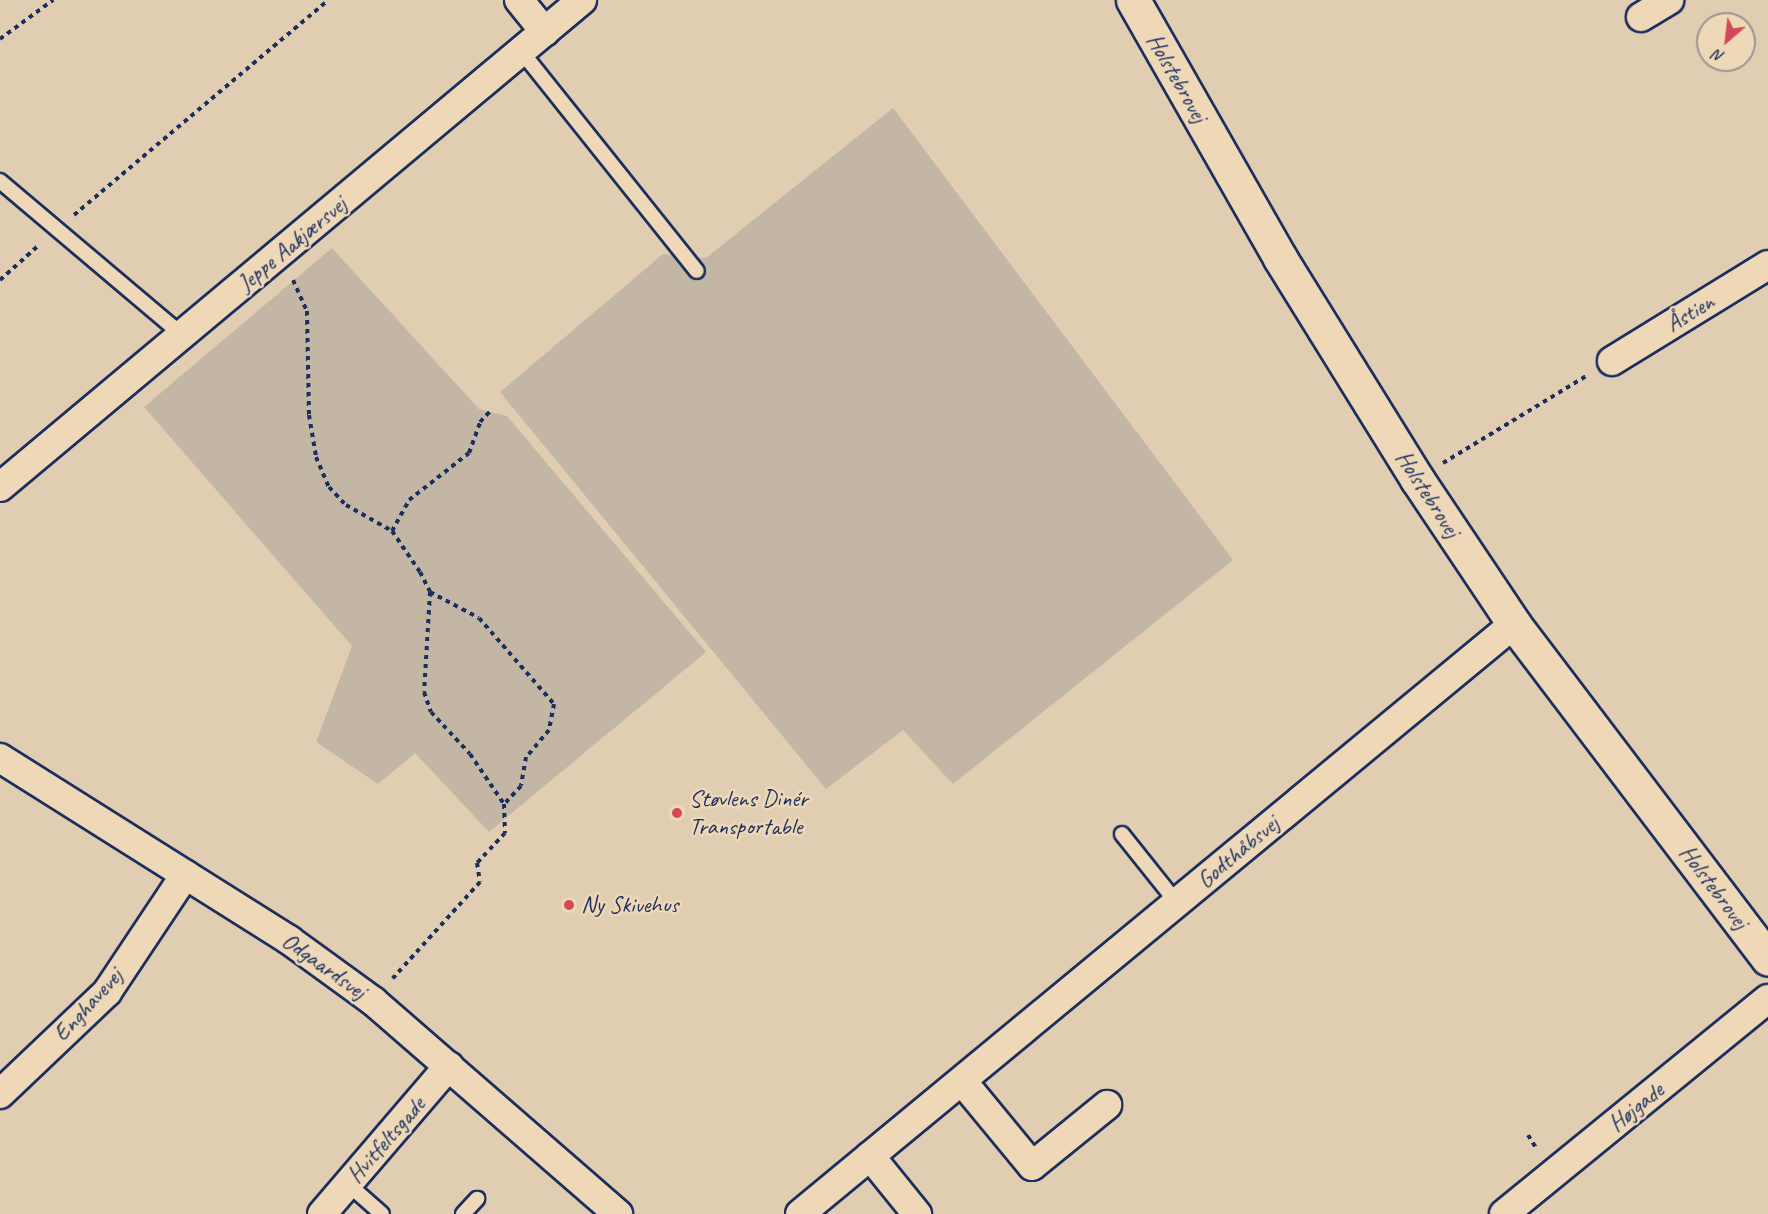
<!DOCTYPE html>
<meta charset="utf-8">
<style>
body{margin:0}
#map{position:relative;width:1768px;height:1214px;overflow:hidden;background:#e1ceb2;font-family:Caveat,sans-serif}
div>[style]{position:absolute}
.green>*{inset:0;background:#c4b6a5}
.path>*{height:4px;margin-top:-2px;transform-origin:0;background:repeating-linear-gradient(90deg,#1b2f5e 0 4.5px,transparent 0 9px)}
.roads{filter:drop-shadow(2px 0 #1b2f5e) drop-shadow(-2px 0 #1b2f5e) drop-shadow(0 2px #1b2f5e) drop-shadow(0 -2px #1b2f5e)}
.service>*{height:14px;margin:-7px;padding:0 7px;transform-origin:7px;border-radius:7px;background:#eed8b7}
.minor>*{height:28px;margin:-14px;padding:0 14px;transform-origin:14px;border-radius:14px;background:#eed8b7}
.tertiary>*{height:33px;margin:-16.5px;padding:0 16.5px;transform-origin:16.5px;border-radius:16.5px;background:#eed8b7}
.dots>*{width:16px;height:16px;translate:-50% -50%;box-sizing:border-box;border:3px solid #eed8b7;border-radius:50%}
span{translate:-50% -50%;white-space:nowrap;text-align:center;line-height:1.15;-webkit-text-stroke:5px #eed8b7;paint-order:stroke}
.street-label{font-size:24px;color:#1b2f5e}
.poi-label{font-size:24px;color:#1b2f5e}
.left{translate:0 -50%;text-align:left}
.north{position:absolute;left:1696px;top:12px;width:60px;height:60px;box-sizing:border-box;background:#eed8b7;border:2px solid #9a9493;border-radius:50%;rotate:208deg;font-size:16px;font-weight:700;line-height:24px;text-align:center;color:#1b2f5e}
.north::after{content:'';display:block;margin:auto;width:21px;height:27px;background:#d1495b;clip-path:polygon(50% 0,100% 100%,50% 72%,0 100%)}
</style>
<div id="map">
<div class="green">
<div style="clip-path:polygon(893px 108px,1233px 560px,953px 784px,903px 730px,826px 789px,500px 392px,663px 254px,706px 258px)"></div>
<div style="clip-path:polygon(332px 248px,479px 409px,507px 416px,706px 652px,489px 832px,415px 753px,378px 784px,316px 742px,352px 646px,144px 407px)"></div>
</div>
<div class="path">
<div style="left:0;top:39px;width:66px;rotate:-36.3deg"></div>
<div style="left:74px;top:215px;width:333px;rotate:-40.2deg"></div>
<div style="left:0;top:280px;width:52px;rotate:-41.9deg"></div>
<div style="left:293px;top:280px;width:34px;rotate:66deg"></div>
<div style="left:307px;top:311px;width:104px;rotate:88.9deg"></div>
<div style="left:309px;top:415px;width:43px;rotate:80.5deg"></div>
<div style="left:316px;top:457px;width:33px;rotate:67deg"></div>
<div style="left:329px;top:487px;width:25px;rotate:47deg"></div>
<div style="left:346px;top:505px;width:53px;rotate:29.5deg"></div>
<div style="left:392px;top:531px;width:50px;rotate:55.7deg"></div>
<div style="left:420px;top:572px;width:22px;rotate:63deg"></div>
<div style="left:430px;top:592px;width:100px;rotate:93.4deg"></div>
<div style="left:424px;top:692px;width:21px;rotate:71deg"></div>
<div style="left:431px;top:712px;width:57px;rotate:47.1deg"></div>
<div style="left:470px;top:754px;width:60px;rotate:55.8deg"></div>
<div style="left:504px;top:804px;width:29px;rotate:88deg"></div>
<div style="left:505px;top:833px;width:41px;rotate:133deg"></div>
<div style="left:477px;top:863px;width:19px;rotate:81deg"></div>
<div style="left:480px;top:882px;width:130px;rotate:132.2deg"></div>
<div style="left:1443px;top:463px;width:170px;rotate:-31.3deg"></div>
<div style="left:392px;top:531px;width:35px;rotate:-61deg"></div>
<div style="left:409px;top:500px;width:76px;rotate:-38.1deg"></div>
<div style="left:469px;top:453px;width:33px;rotate:-70deg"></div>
<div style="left:480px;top:422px;width:18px;rotate:-47deg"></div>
<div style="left:430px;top:592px;width:55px;rotate:28deg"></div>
<div style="left:479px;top:618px;width:114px;rotate:48.9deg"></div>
<div style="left:554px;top:704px;width:26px;rotate:101deg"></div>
<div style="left:549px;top:730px;width:35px;rotate:130deg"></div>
<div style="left:526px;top:757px;width:29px;rotate:100deg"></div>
<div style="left:521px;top:786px;width:25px;rotate:133deg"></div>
<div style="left:1528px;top:1135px;width:15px;rotate:58deg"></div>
</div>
<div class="roads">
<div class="service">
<div style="left:522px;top:52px;width:280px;rotate:51.4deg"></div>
<div style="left:0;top:181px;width:238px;rotate:40.2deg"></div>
<div style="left:1122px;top:834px;width:88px;rotate:51.4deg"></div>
<div style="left:348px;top:1184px;width:45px;rotate:41.4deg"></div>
<div style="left:463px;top:1214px;width:21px;rotate:-47deg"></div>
</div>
<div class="minor">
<div style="left:519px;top:0;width:41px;rotate:50.9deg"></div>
<div style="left:1641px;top:17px;width:33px;rotate:-31deg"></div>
<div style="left:1612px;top:361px;width:183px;rotate:-31.6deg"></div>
<div style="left:0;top:487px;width:759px;rotate:-39.92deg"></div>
<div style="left:0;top:758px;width:342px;rotate:32.2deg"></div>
<div style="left:289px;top:940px;width:104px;rotate:36deg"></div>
<div style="left:373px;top:1001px;width:325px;rotate:41deg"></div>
<div style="left:962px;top:1081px;width:110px;rotate:50.5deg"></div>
<div style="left:1032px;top:1166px;width:97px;rotate:-39.1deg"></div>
<div style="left:0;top:1094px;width:148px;rotate:-43.6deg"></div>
<div style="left:107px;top:992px;width:141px;rotate:-56.3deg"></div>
<div style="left:870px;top:1156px;width:75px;rotate:51deg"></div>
<div style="left:322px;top:1214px;width:195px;rotate:-49.4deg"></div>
<div style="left:800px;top:1214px;width:926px;rotate:-39.57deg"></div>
<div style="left:1504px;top:1214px;width:340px;rotate:-39.2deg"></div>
</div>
<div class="tertiary">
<div style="left:1133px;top:0;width:297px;rotate:60.3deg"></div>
<div style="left:1280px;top:258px;width:260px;rotate:58.2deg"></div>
<div style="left:1417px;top:479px;width:174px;rotate:56.2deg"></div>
<div style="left:1514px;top:624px;width:420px;rotate:52.8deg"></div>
</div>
</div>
<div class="dots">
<div style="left:677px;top:813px;background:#d1495b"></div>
<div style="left:569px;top:905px;background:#d1495b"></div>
</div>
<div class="street-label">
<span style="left:1177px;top:78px;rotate:60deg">Holstebrovej</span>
<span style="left:292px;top:244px;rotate:-40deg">Jeppe Aakjærsvej</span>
<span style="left:1690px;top:313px;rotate:-31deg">Åstien</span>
<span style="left:1428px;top:494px;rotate:57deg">Holstebrovej</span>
<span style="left:1238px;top:852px;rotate:-40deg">Godthåbsvej</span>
<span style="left:1714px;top:887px;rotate:53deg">Holstebrovej</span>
<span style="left:324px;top:966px;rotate:35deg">Odgaardsvej</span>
<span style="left:88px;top:1005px;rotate:-48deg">Enghavevej</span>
<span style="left:1636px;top:1107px;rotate:-39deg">Højgade</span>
<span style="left:386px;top:1140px;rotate:-49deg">Hvitfeltsgade</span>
</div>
<div class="poi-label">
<span class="left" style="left:689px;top:813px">Støvlens Dinér<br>Transportable</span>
<span class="left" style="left:581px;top:905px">Ny Skivehus</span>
</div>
<div class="north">N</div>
</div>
